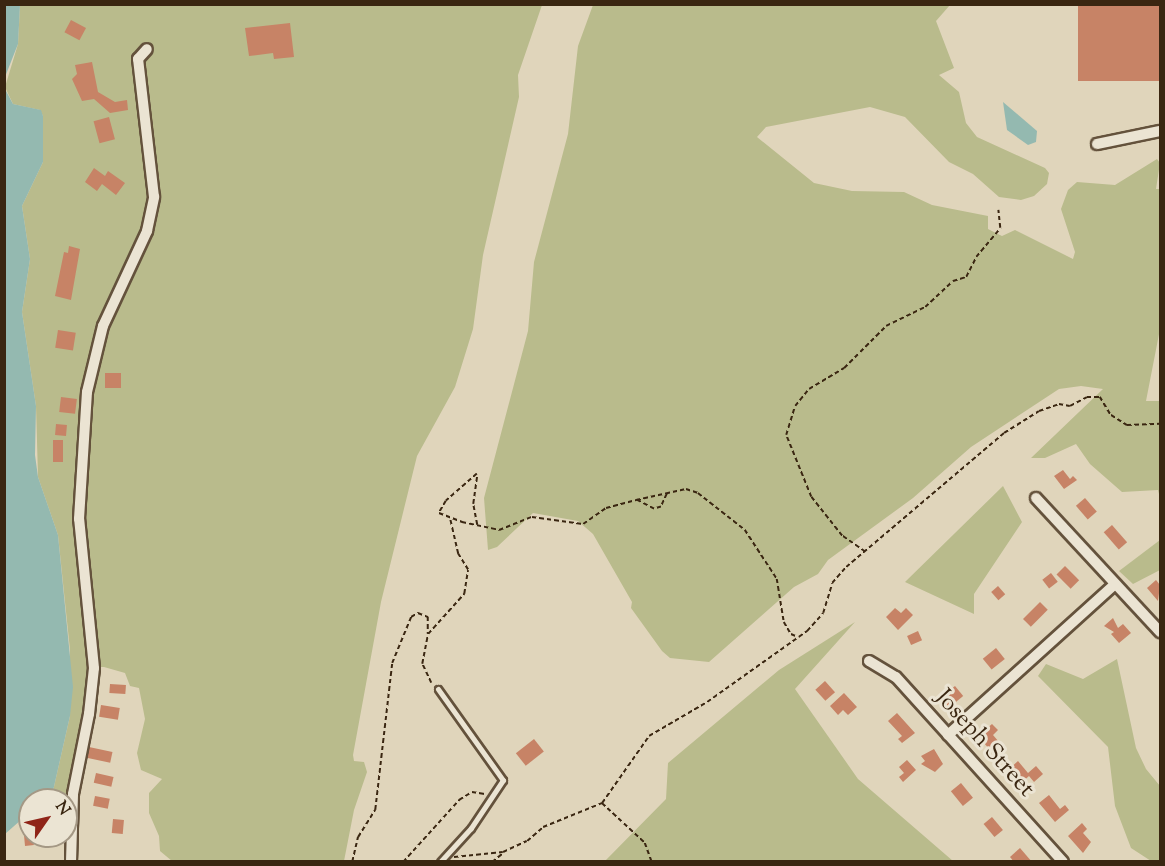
<!DOCTYPE html>
<style>
body{margin:0}
#map{position:relative;width:1165px;height:866px;overflow:hidden;background:#e0d5bb;font-family:"Sorts Mill Goudy",serif}
div>[style]{position:absolute}
.green>*{inset:0;background:#b9bb8c}
.water>*{inset:0;background:#94b9b0}
.building>*{inset:0;background:#c78366;transform-origin:0 0}
.path>*{height:1.5px;margin-top:-0.75px;transform-origin:0;background:repeating-linear-gradient(90deg,#3a2611 0 4.5px,transparent 0 7.5px)}
.roads{filter:drop-shadow(2px 0 #64523c) drop-shadow(-2px 0 #64523c) drop-shadow(0 2px #64523c) drop-shadow(0 -2px #64523c)}
.lane>*{height:5px;margin:-2.5px;padding:0 2.5px;transform-origin:2.5px;border-radius:2.5px;background:#ebe4d3}
.street>*{height:10px;margin:-5px;padding:0 5px;transform-origin:5px;border-radius:5px;background:#ebe4d3}
span{translate:-50% -50%;white-space:nowrap;text-align:center;line-height:1.15;-webkit-text-stroke:6px #ebe4d3;paint-order:stroke}
.street-label{font-size:24px;color:#3a2611}
.frame{position:absolute;inset:0;border:6px solid #3a2611;pointer-events:none}
.north{position:absolute;left:18px;top:788px;width:60px;height:60px;box-sizing:border-box;background:#ebe4d3;border:2px solid #a49885;border-radius:50%;rotate:56deg;font-size:16px;font-weight:700;line-height:24px;text-align:center;color:#3a2611}
.north::after{content:'';display:block;margin:auto;width:21px;height:27px;background:#8f2418;clip-path:polygon(50% 0,100% 100%,50% 72%,0 100%)}
</style>
<div id="map">
<div class="green">
<div style="clip-path:polygon(20px 5px,542px 5px,518px 75px,519px 97px,483px 255px,473px 329px,455px 387px,417px 456px,381px 602px,353px 755px,354px 761px,364px 762px,367px 772px,354px 810px,344px 861px,172px 861px,160px 851px,159px 836px,149px 813px,149px 793px,162px 779px,141px 770px,137px 753px,145px 719px,139px 688px,130px 686px,125px 673px,104px 667px,88px 667px,89px 693px,72px 764px,66px 809px,66px 800px,44px 800px,53px 791px,70px 716px,70px 650px,58px 535px,38px 477px,36px 406px,22px 312px,30px 259px,22px 206px,43px 162px,43px 116px,40px 110px,13px 104px,5px 87px,18px 44px)"></div>
<div style="clip-path:polygon(593px 5px,950px 5px,936px 21px,954px 68px,939px 75px,959px 92px,966px 123px,977px 137px,1045px 168px,1049px 173px,1047px 184px,1034px 196px,1021px 200px,999px 197px,973px 174px,949px 162px,905px 117px,870px 107px,766px 127px,757px 137px,814px 183px,852px 191px,904px 192px,932px 205px,988px 216px,988px 229px,1002px 236px,1015px 230px,1073px 259px,1075px 252px,1061px 209px,1068px 190px,1077px 182px,1115px 185px,1157px 159px,1160px 163px,1156px 189px,1160px 189px,1160px 329px,1146px 401px,1160px 401px,1160px 498px,1158px 490px,1122px 492px,1090px 464px,1076px 444px,1045px 458px,1031px 458px,1103px 389px,1081px 386px,1059px 389px,971px 447px,913px 498px,828px 560px,818px 574px,794px 587px,709px 662px,670px 658px,662px 651px,631px 608px,632px 602px,593px 534px,578px 521px,533px 513px,497px 547px,488px 550px,484px 498px,528px 331px,534px 262px,568px 134px,578px 46px)"></div>
<div style="clip-path:polygon(1003px 486px,1022px 522px,974px 594px,974px 614px,905px 582px)"></div>
<div style="clip-path:polygon(1160px 540px,1160px 570px,1133px 584px,1119px 571px)"></div>
<div style="clip-path:polygon(855px 622px,795px 689px,858px 779px,953px 861px,605px 861px,666px 799px,668px 763px,779px 670px)"></div>
<div style="clip-path:polygon(1117px 659px,1136px 748px,1146px 769px,1160px 786px,1160px 861px,1151px 861px,1131px 848px,1115px 806px,1108px 747px,1038px 676px,1046px 664px,1083px 679px)"></div>
</div>
<div class="water">
<div style="clip-path:polygon(5px 4px,20px 5px,18px 44px,5px 77px)"></div>
<div style="clip-path:polygon(4px 87px,13px 104px,41px 110px,43px 116px,43px 162px,22px 206px,30px 259px,22px 312px,36px 406px,35px 455px,38px 477px,58px 535px,73px 687px,70px 716px,53px 791px,44px 800px,30px 800px,30px 812px,5px 834px)"></div>
<div style="clip-path:polygon(1003px 102px,1037px 131px,1036px 142px,1028px 145px,1007px 130px)"></div>
</div>
<div class="building">
<div style="left:1078px;top:5px;width:82px;height:76px"></div>
<div style="left:71px;top:20px;width:17px;height:14px;rotate:28deg"></div>
<div style="clip-path:polygon(290px 23px,294px 57px,274px 59px,273px 53px,249px 56px,245px 28px)"></div>
<div style="clip-path:polygon(92px 62px,98px 92px,115px 102px,127px 100px,128px 110px,110px 113px,94px 99px,82px 101px,72px 79px,77px 74px,75px 65px)"></div>
<div style="left:109px;top:117px;width:23px;height:16px;rotate:75deg"></div>
<div style="clip-path:polygon(94px 168px,105px 176px,108px 171px,125px 183px,116px 195px,102px 184px,97px 191px,85px 182px)"></div>
<div style="clip-path:polygon(69px 246px,80px 249px,71px 300px,55px 296px,64px 252px,68px 253px)"></div>
<div style="left:58px;top:330px;width:18px;height:18px;rotate:9deg"></div>
<div style="left:105px;top:373px;width:16px;height:15px"></div>
<div style="left:61px;top:397px;width:16px;height:15px;rotate:7deg"></div>
<div style="left:56px;top:424px;width:11px;height:11px;rotate:5deg"></div>
<div style="left:53px;top:440px;width:10px;height:22px"></div>
<div style="clip-path:polygon(1063px 470px,1070px 479px,1073px 476px,1077px 480px,1064px 489px,1054px 476px)"></div>
<div style="left:1085px;top:498px;width:18px;height:12px;rotate:49deg"></div>
<div style="left:1112px;top:525px;width:23px;height:11px;rotate:49deg"></div>
<div style="left:1065px;top:566px;width:20px;height:12px;rotate:45deg"></div>
<div style="left:1051px;top:573px;width:11px;height:11px;rotate:52deg"></div>
<div style="clip-path:polygon(1156px 580px,1160px 585px,1158px 601px,1147px 588px)"></div>
<div style="left:998px;top:586px;width:11px;height:9px;rotate:49deg"></div>
<div style="left:1040px;top:602px;width:11px;height:24px;rotate:45deg"></div>
<div style="clip-path:polygon(895px 608px,901px 613px,906px 608px,913px 615px,898px 630px,886px 617px)"></div>
<div style="clip-path:polygon(1113px 618px,1118px 628px,1123px 624px,1131px 633px,1119px 643px,1111px 634px,1114px 632px,1104px 626px)"></div>
<div style="left:918px;top:631px;width:10px;height:12px;rotate:66deg"></div>
<div style="left:996px;top:648px;width:14px;height:17px;rotate:51deg"></div>
<div style="left:825px;top:681px;width:15px;height:13px;rotate:48deg"></div>
<div style="left:110px;top:684px;width:16px;height:9px;rotate:4deg"></div>
<div style="left:955px;top:686px;width:13px;height:18px;rotate:51deg"></div>
<div style="clip-path:polygon(844px 693px,857px 707px,848px 715px,843px 710px,838px 715px,830px 706px)"></div>
<div style="left:101px;top:705px;width:19px;height:12px;rotate:9deg"></div>
<div style="clip-path:polygon(897px 713px,915px 733px,902px 743px,898px 739px,902px 736px,888px 721px)"></div>
<div style="clip-path:polygon(992px 724px,998px 730px,993px 735px,999px 742px,990px 750px,978px 736px)"></div>
<div style="left:534px;top:739px;width:16px;height:23px;rotate:52deg"></div>
<div style="left:89px;top:747px;width:24px;height:11px;rotate:12deg"></div>
<div style="clip-path:polygon(934px 749px,943px 764px,935px 772px,921px 764px,925px 761px,921px 756px)"></div>
<div style="clip-path:polygon(907px 760px,916px 770px,903px 782px,899px 777px,904px 773px,899px 767px)"></div>
<div style="clip-path:polygon(1018px 761px,1028px 773px,1036px 766px,1043px 774px,1034px 782px,1029px 776px,1020px 784px,1008px 770px)"></div>
<div style="left:96px;top:773px;width:18px;height:10px;rotate:13deg"></div>
<div style="left:961px;top:783px;width:19px;height:13px;rotate:51deg"></div>
<div style="clip-path:polygon(1049px 795px,1060px 809px,1065px 805px,1069px 810px,1055px 822px,1039px 803px)"></div>
<div style="left:95px;top:796px;width:15px;height:10px;rotate:11deg"></div>
<div style="left:992px;top:817px;width:17px;height:11px;rotate:50deg"></div>
<div style="left:113px;top:819px;width:11px;height:14px;rotate:5deg"></div>
<div style="clip-path:polygon(1082px 823px,1087px 829px,1083px 833px,1091px 842px,1083px 853px,1068px 836px)"></div>
<div style="clip-path:polygon(30px 834px,34px 845px,25px 846px,24px 835px)"></div>
<div style="clip-path:polygon(1020px 848px,1032px 862px,1014px 862px,1010px 857px)"></div>
</div>
<div class="path">
<div style="left:667px;top:494px;width:14px;rotate:115deg"></div>
<div style="left:661px;top:507px;width:7px;rotate:164deg"></div>
<div style="left:654px;top:509px;width:20px;rotate:-153deg"></div>
<div style="left:636px;top:500px;width:51px;rotate:-12.4deg"></div>
<div style="left:686px;top:489px;width:13px;rotate:18deg"></div>
<div style="left:698px;top:493px;width:60px;rotate:38.2deg"></div>
<div style="left:745px;top:530px;width:59px;rotate:56.9deg"></div>
<div style="left:777px;top:579px;width:44px;rotate:80.8deg"></div>
<div style="left:784px;top:622px;width:14px;rotate:60deg"></div>
<div style="left:791px;top:634px;width:8px;rotate:23deg"></div>
<div style="left:477px;top:525px;width:21px;rotate:-101deg"></div>
<div style="left:473px;top:504px;width:30px;rotate:-82deg"></div>
<div style="left:477px;top:474px;width:41px;rotate:138.9deg"></div>
<div style="left:446px;top:501px;width:14px;rotate:120deg"></div>
<div style="left:439px;top:513px;width:25px;rotate:21deg"></div>
<div style="left:462px;top:522px;width:38px;rotate:12deg"></div>
<div style="left:499px;top:530px;width:35px;rotate:-22deg"></div>
<div style="left:532px;top:517px;width:51px;rotate:7.8deg"></div>
<div style="left:583px;top:524px;width:28px;rotate:-35deg"></div>
<div style="left:606px;top:508px;width:31px;rotate:-15deg"></div>
<div style="left:865px;top:552px;width:28px;rotate:-145deg"></div>
<div style="left:842px;top:536px;width:50px;rotate:-128.5deg"></div>
<div style="left:811px;top:497px;width:67px;rotate:-112deg"></div>
<div style="left:786px;top:435px;width:30px;rotate:-73deg"></div>
<div style="left:795px;top:406px;width:22px;rotate:-51deg"></div>
<div style="left:809px;top:389px;width:41px;rotate:-31deg"></div>
<div style="left:844px;top:368px;width:59px;rotate:-45deg"></div>
<div style="left:886px;top:326px;width:43px;rotate:-26deg"></div>
<div style="left:925px;top:307px;width:38px;rotate:-43deg"></div>
<div style="left:953px;top:281px;width:14px;rotate:-17deg"></div>
<div style="left:966px;top:277px;width:22px;rotate:-63deg"></div>
<div style="left:976px;top:257px;width:38px;rotate:-50deg"></div>
<div style="left:1000px;top:228px;width:18px;rotate:-96deg"></div>
<div style="left:431px;top:683px;width:21px;rotate:-115deg"></div>
<div style="left:422px;top:664px;width:31px;rotate:-79deg"></div>
<div style="left:428px;top:634px;width:54px;rotate:-48deg"></div>
<div style="left:464px;top:594px;width:24px;rotate:-81deg"></div>
<div style="left:468px;top:570px;width:19px;rotate:-122deg"></div>
<div style="left:458px;top:554px;width:37px;rotate:-103deg"></div>
<div style="left:602px;top:803px;width:82px;rotate:-55deg"></div>
<div style="left:649px;top:736px;width:67px;rotate:-30.4deg"></div>
<div style="left:707px;top:702px;width:123px;rotate:-35.4deg"></div>
<div style="left:807px;top:631px;width:24px;rotate:-48deg"></div>
<div style="left:823px;top:613px;width:31px;rotate:-73deg"></div>
<div style="left:832px;top:583px;width:21px;rotate:-49deg"></div>
<div style="left:846px;top:567px;width:207px;rotate:-40.3deg"></div>
<div style="left:1004px;top:433px;width:41px;rotate:-32.2deg"></div>
<div style="left:1039px;top:411px;width:21px;rotate:-19deg"></div>
<div style="left:1059px;top:404px;width:11px;rotate:10deg"></div>
<div style="left:1070px;top:406px;width:19px;rotate:-28deg"></div>
<div style="left:1087px;top:397px;width:13px"></div>
<div style="left:1100px;top:397px;width:21px;rotate:59deg"></div>
<div style="left:1111px;top:415px;width:19px;rotate:32deg"></div>
<div style="left:1127px;top:425px;width:33px;rotate:-2deg"></div>
<div style="left:454px;top:857px;width:49px;rotate:-5.8deg"></div>
<div style="left:503px;top:852px;width:26px;rotate:-25deg"></div>
<div style="left:527px;top:841px;width:21px;rotate:-41deg"></div>
<div style="left:543px;top:827px;width:64px;rotate:-22.1deg"></div>
<div style="left:602px;top:803px;width:59px;rotate:42.9deg"></div>
<div style="left:645px;top:843px;width:20px;rotate:70deg"></div>
<div style="left:352px;top:862px;width:26px;rotate:-77deg"></div>
<div style="left:358px;top:837px;width:32px;rotate:-58deg"></div>
<div style="left:375px;top:810px;width:148px;rotate:-83.4deg"></div>
<div style="left:392px;top:663px;width:50px;rotate:-67.6deg"></div>
<div style="left:411px;top:617px;width:8px;rotate:-30deg"></div>
<div style="left:418px;top:613px;width:11px;rotate:22deg"></div>
<div style="left:428px;top:617px;width:17px;rotate:90deg"></div>
<div style="left:403px;top:862px;width:84px;rotate:-47.9deg"></div>
<div style="left:459px;top:800px;width:15px;rotate:-32deg"></div>
<div style="left:472px;top:792px;width:13px;rotate:9deg"></div>
<div style="left:492px;top:862px;width:14px;rotate:-39deg"></div>
</div>
<div class="roads">
<div class="lane">
<div style="left:438px;top:689px;width:112px;rotate:54.5deg"></div>
<div style="left:503px;top:780px;width:58px;rotate:123.7deg"></div>
<div style="left:471px;top:828px;width:46px;rotate:132.4deg"></div>
</div>
<div class="street">
<div style="left:1097px;top:144px;width:64px;rotate:-11.7deg"></div>
<div style="left:1036px;top:498px;width:183px;rotate:47.2deg"></div>
<div style="left:869px;top:661px;width:31px;rotate:31deg"></div>
<div style="left:896px;top:677px;width:249px;rotate:47.9deg"></div>
<div style="left:948px;top:735px;width:225px;rotate:-42.1deg"></div>
<div style="left:71px;top:862px;width:68px;rotate:-88.3deg"></div>
<div style="left:73px;top:794px;width:82px;rotate:-78.7deg"></div>
<div style="left:89px;top:714px;width:46px;rotate:-83.8deg"></div>
<div style="left:94px;top:668px;width:150px;rotate:-95.7deg"></div>
<div style="left:79px;top:519px;width:127px;rotate:-86.4deg"></div>
<div style="left:87px;top:392px;width:68px;rotate:-76.4deg"></div>
<div style="left:103px;top:326px;width:105px;rotate:-65.1deg"></div>
<div style="left:147px;top:231px;width:35px;rotate:-78deg"></div>
<div style="left:154px;top:197px;width:139px;rotate:-96.6deg"></div>
<div style="left:138px;top:59px;width:13px;rotate:-48deg"></div>
</div>
</div>
<div class="street-label">
<span style="left:984px;top:744px;rotate:48deg">Joseph Street</span>
</div>
<div class="frame"></div>
<div class="north">N</div>
</div>
